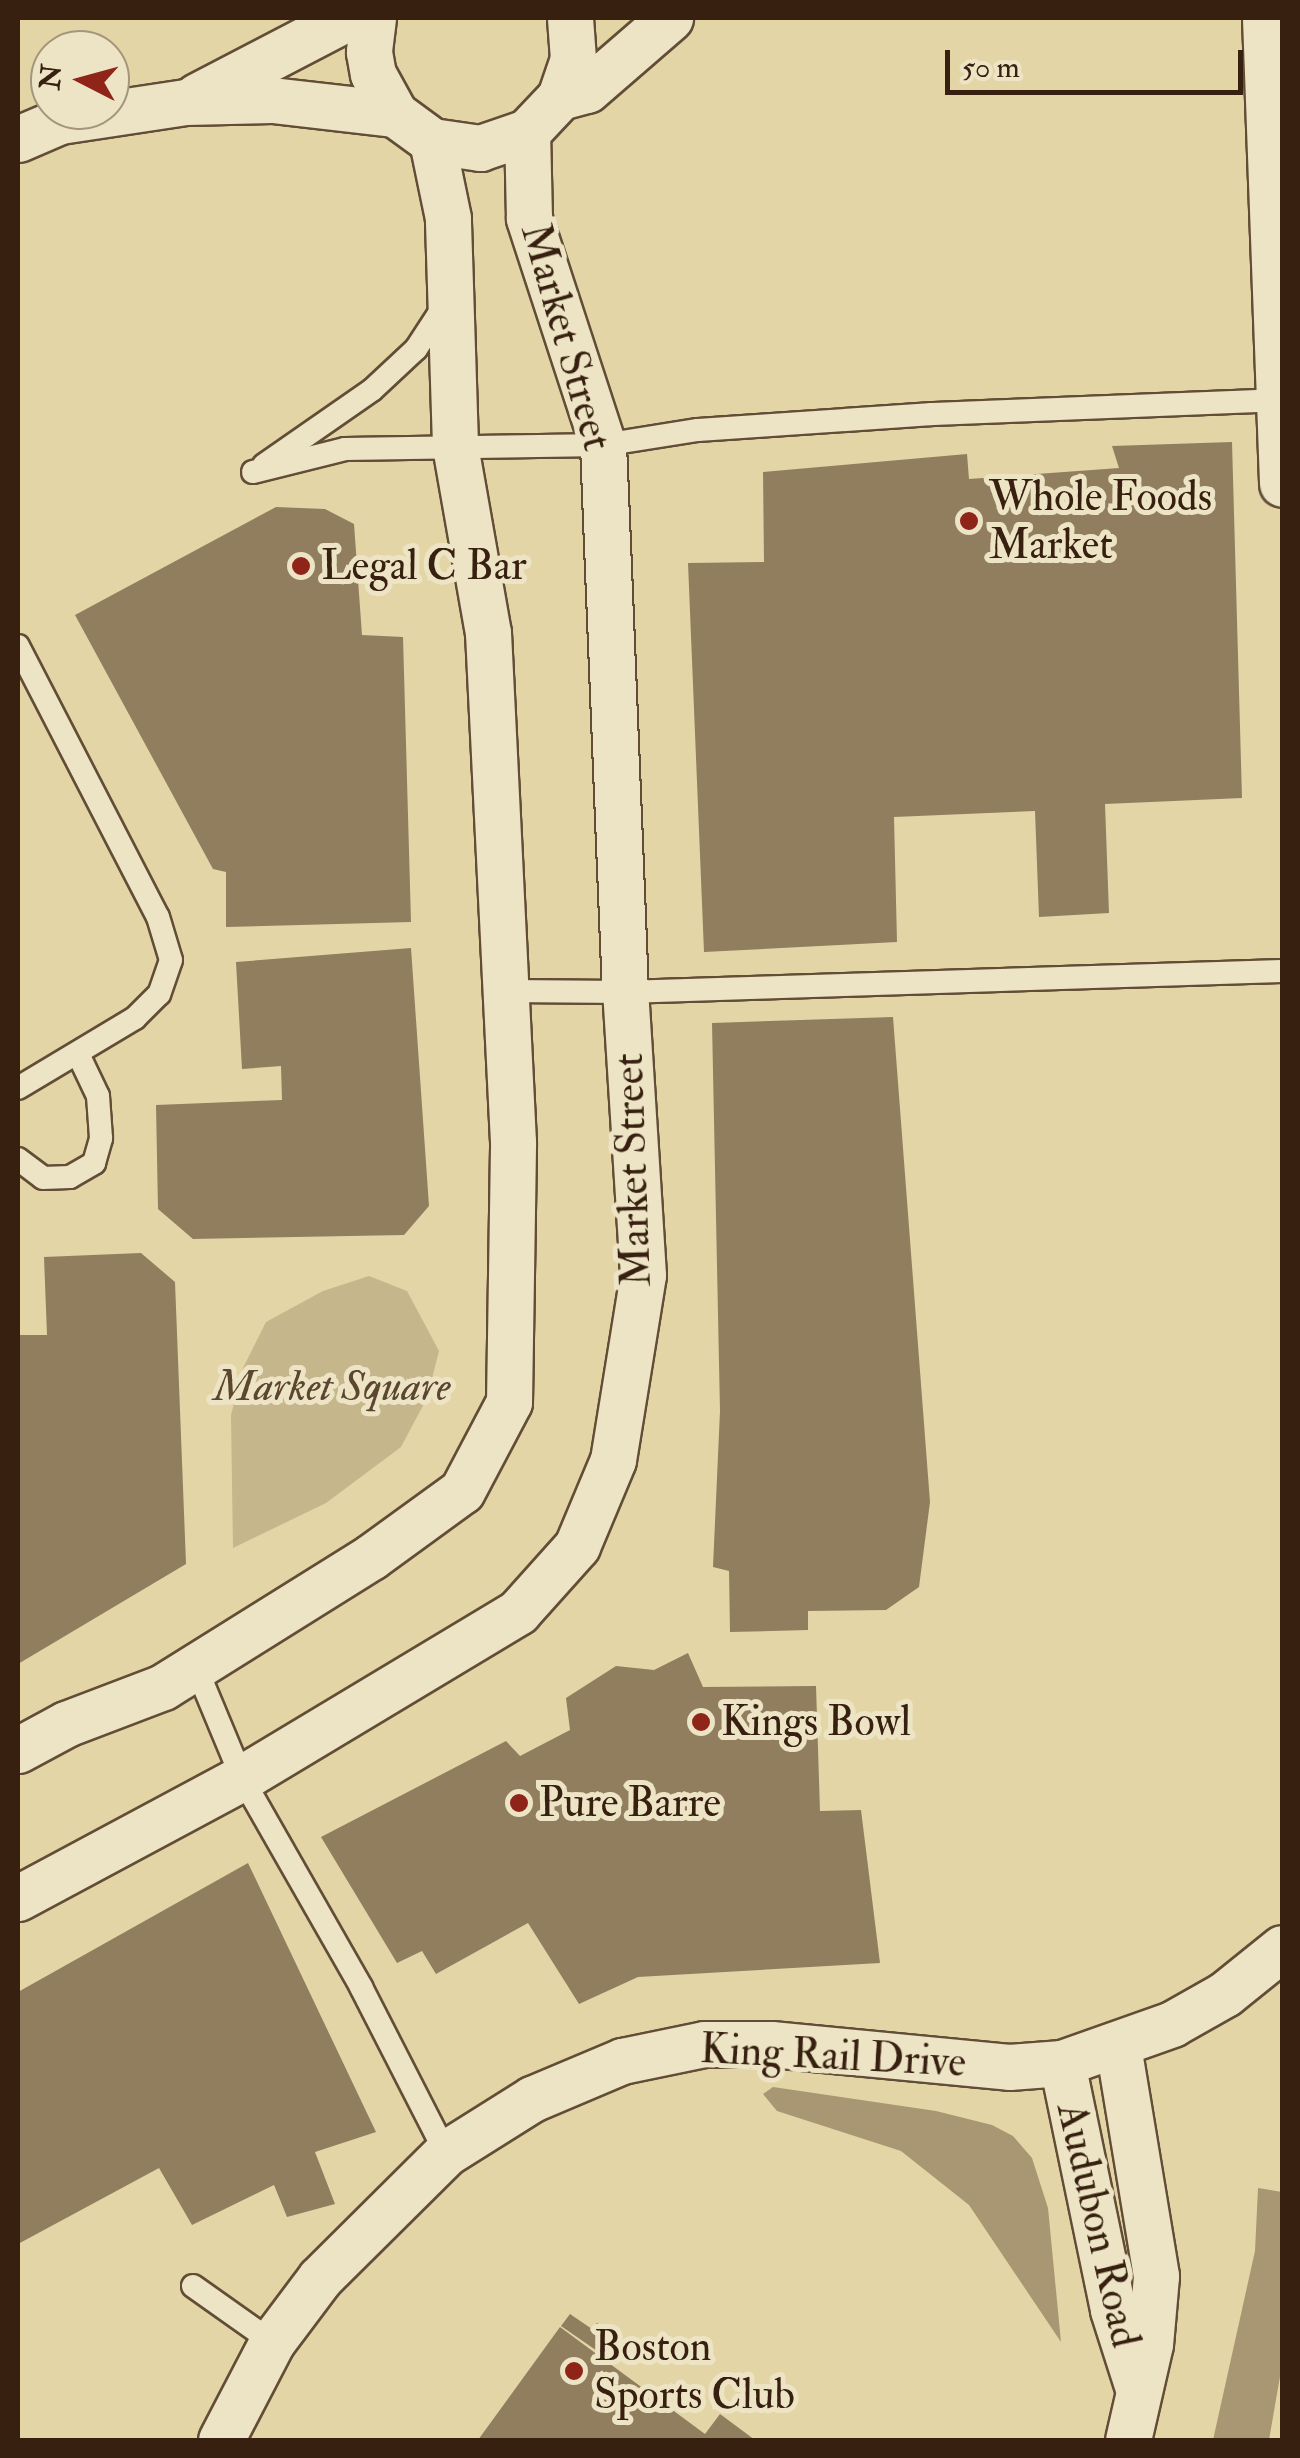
<!DOCTYPE html>
<style>
body{margin:0}
#map{position:relative;width:1300px;height:2458px;overflow:hidden;background:#e3d5a6;font-family:"IM FELL Double Pica",serif}
div>[style]{position:absolute}
.green>*{inset:0;background:#c6b68c}
.water>*{inset:0;background:#a99773}
.building>*{inset:0;background:#907e5e}
.roads{filter:drop-shadow(2px 0 #624d36) drop-shadow(-2px 0 #624d36) drop-shadow(0 2px #624d36) drop-shadow(0 -2px #624d36)}
.lane>*{height:22px;margin:-11px;padding:0 11px;transform-origin:11px;border-radius:11px;background:#ede4c5}
.street>*{height:45px;margin:-22.5px;padding:0 22.5px;transform-origin:22.5px;border-radius:22.5px;background:#ede4c5}
.dots>*{width:28px;height:28px;translate:-50% -50%;box-sizing:border-box;border:5px solid #ede4c5;border-radius:50%}
span{translate:-50% -50%;white-space:nowrap;text-align:center;line-height:1.15;-webkit-text-stroke:10px #ede4c5;paint-order:stroke}
.street-label{font-size:42px;color:#372010}
.poi-label{font-size:42px;color:#372010}
.left{translate:0 -50%;text-align:left}
.park-label{font-size:42px;color:#5b462f;font-style:italic}
.frame{position:absolute;inset:0;border:20px solid #372010;pointer-events:none}
.north{position:absolute;left:30px;top:30px;width:100px;height:100px;box-sizing:border-box;background:#ede4c5;border:2px solid #a4967d;border-radius:50%;rotate:276deg;font-size:28px;font-weight:700;line-height:40px;text-align:center;color:#372010}
.north::after{content:'';display:block;margin:auto;width:35px;height:45px;background:#8f2418;clip-path:polygon(50% 0,100% 100%,50% 72%,0 100%)}
.scale{position:absolute;left:945px;top:50px;width:298px;height:45px;box-sizing:border-box;border:5px solid #372010;border-top:0;padding-left:12px;font-size:30px;line-height:35px;white-space:nowrap;color:#372010;-webkit-text-stroke:8px #ede4c5;paint-order:stroke}
</style>
<div id="map">
<div class="green">
<div style="clip-path:polygon(369px 1276px,407px 1291px,439px 1351px,427px 1398px,401px 1447px,326px 1503px,233px 1548px,231px 1415px,243px 1368px,266px 1322px,323px 1291px)"></div>
</div>
<div class="water">
<div style="clip-path:polygon(773px 2087px,936px 2111px,992px 2125px,1013px 2136px,1032px 2158px,1048px 2208px,1061px 2342px,969px 2205px,901px 2151px,777px 2111px,763px 2094px)"></div>
<div style="clip-path:polygon(1258px 2188px,1282px 2192px,1282px 2365px,1269px 2440px,1213px 2440px,1255px 2251px)"></div>
</div>
<div class="building">
<div style="clip-path:polygon(1232px 442px,1242px 798px,1105px 804px,1109px 913px,1039px 917px,1035px 811px,894px 817px,897px 942px,704px 952px,688px 563px,764px 562px,763px 472px,967px 454px,969px 479px,1119px 468px,1112px 446px)"></div>
<div style="clip-path:polygon(276px 507px,325px 509px,354px 524px,362px 635px,403px 637px,411px 922px,226px 927px,226px 872px,213px 869px,75px 615px)"></div>
<div style="clip-path:polygon(411px 948px,429px 1206px,404px 1235px,193px 1239px,158px 1209px,156px 1105px,282px 1100px,281px 1066px,242px 1069px,236px 962px)"></div>
<div style="clip-path:polygon(893px 1017px,930px 1502px,919px 1587px,886px 1610px,808px 1611px,808px 1630px,730px 1632px,729px 1571px,713px 1567px,720px 1411px,712px 1023px)"></div>
<div style="clip-path:polygon(141px 1253px,175px 1282px,186px 1564px,18px 1664px,18px 1335px,47px 1335px,44px 1257px)"></div>
<div style="clip-path:polygon(688px 1653px,703px 1687px,816px 1686px,820px 1811px,861px 1810px,880px 1963px,638px 1977px,579px 2004px,528px 1923px,436px 1974px,422px 1951px,397px 1963px,321px 1837px,506px 1741px,520px 1756px,570px 1730px,566px 1698px,616px 1666px,654px 1670px)"></div>
<div style="clip-path:polygon(248px 1863px,376px 2132px,315px 2152px,335px 2204px,287px 2217px,274px 2185px,192px 2225px,159px 2168px,18px 2244px,18px 1992px)"></div>
<div style="clip-path:polygon(570px 2314px,592px 2329px,597px 2323px,615px 2336px,603px 2355px,561px 2326px)"></div>
<div style="clip-path:polygon(560px 2327px,705px 2434px,720px 2414px,755px 2440px,478px 2440px)"></div>
</div>
<div class="roads">
<div class="lane">
<div style="left:264px;top:465px;width:131px;rotate:-34.8deg"></div>
<div style="left:372px;top:390px;width:60px;rotate:-43deg"></div>
<div style="left:416px;top:349px;width:51px;rotate:-56.9deg"></div>
<div style="left:253px;top:472px;width:95px;rotate:-14deg"></div>
<div style="left:345px;top:449px;width:258px;rotate:-0.9deg"></div>
<div style="left:603px;top:445px;width:96px;rotate:-9deg"></div>
<div style="left:698px;top:430px;width:235px;rotate:-3.9deg"></div>
<div style="left:932px;top:414px;width:346px;rotate:-2.3deg"></div>
<div style="left:18px;top:646px;width:305px;rotate:62.7deg"></div>
<div style="left:158px;top:917px;width:45px;rotate:73.2deg"></div>
<div style="left:171px;top:960px;width:36px;rotate:109deg"></div>
<div style="left:159px;top:994px;width:34px;rotate:135deg"></div>
<div style="left:135px;top:1018px;width:136px;rotate:149.1deg"></div>
<div style="left:508px;top:991px;width:117px;rotate:0.5deg"></div>
<div style="left:625px;top:992px;width:657px;rotate:-1.83deg"></div>
<div style="left:18px;top:1159px;width:31px;rotate:37deg"></div>
<div style="left:43px;top:1178px;width:27px;rotate:-2deg"></div>
<div style="left:70px;top:1177px;width:28px;rotate:-30deg"></div>
<div style="left:94px;top:1163px;width:26px;rotate:-74deg"></div>
<div style="left:101px;top:1138px;width:42px;rotate:-94.1deg"></div>
<div style="left:98px;top:1096px;width:47px;rotate:-115.5deg"></div>
<div style="left:195px;top:1665px;width:122px;rotate:67.4deg"></div>
<div style="left:242px;top:1778px;width:241px;rotate:60.3deg"></div>
<div style="left:361px;top:1987px;width:186px;rotate:62.9deg"></div>
<div style="left:193px;top:2286px;width:97px;rotate:35.3deg"></div>
</div>
<div class="street">
<div style="left:373px;top:18px;width:34px;rotate:97deg"></div>
<div style="left:369px;top:52px;width:22px;rotate:80deg"></div>
<div style="left:373px;top:74px;width:46px;rotate:61.2deg"></div>
<div style="left:395px;top:114px;width:46px;rotate:36.1deg"></div>
<div style="left:432px;top:141px;width:49px;rotate:8.3deg"></div>
<div style="left:480px;top:148px;width:50px;rotate:-18.8deg"></div>
<div style="left:527px;top:132px;width:48px;rotate:-46.7deg"></div>
<div style="left:560px;top:97px;width:40px;rotate:-71.1deg"></div>
<div style="left:573px;top:59px;width:41px;rotate:-94.2deg"></div>
<div style="left:1265px;top:18px;width:466px;rotate:87.9deg"></div>
<div style="left:197px;top:96px;width:169px;rotate:-27.5deg"></div>
<div style="left:560px;top:97px;width:28px;rotate:-15deg"></div>
<div style="left:587px;top:90px;width:110px;rotate:-40.9deg"></div>
<div style="left:18px;top:139px;width:46px;rotate:-23.2deg"></div>
<div style="left:60px;top:121px;width:127px;rotate:-8.6deg"></div>
<div style="left:186px;top:102px;width:86px;rotate:-1.3deg"></div>
<div style="left:272px;top:100px;width:124px;rotate:6.5deg"></div>
<div style="left:18px;top:1750px;width:55px;rotate:-28.4deg"></div>
<div style="left:66px;top:1724px;width:104px;rotate:-20.9deg"></div>
<div style="left:163px;top:1687px;width:245px;rotate:-32deg"></div>
<div style="left:371px;top:1557px;width:112px;rotate:-36deg"></div>
<div style="left:462px;top:1491px;width:101px;rotate:-62.2deg"></div>
<div style="left:509px;top:1402px;width:260px;rotate:-89.1deg"></div>
<div style="left:513px;top:1142px;width:510px;rotate:-92.81deg"></div>
<div style="left:488px;top:633px;width:191px;rotate:-100deg"></div>
<div style="left:455px;top:445px;width:227px;rotate:-91.8deg"></div>
<div style="left:448px;top:218px;width:79px;rotate:-101.7deg"></div>
<div style="left:18px;top:1898px;width:254px;rotate:-28.2deg"></div>
<div style="left:242px;top:1778px;width:322px;rotate:-31deg"></div>
<div style="left:518px;top:1612px;width:89px;rotate:-48.2deg"></div>
<div style="left:577px;top:1546px;width:93px;rotate:-67.3deg"></div>
<div style="left:613px;top:1460px;width:187px;rotate:-80.8deg"></div>
<div style="left:643px;top:1275px;width:284px;rotate:-93.6deg"></div>
<div style="left:625px;top:992px;width:547px;rotate:-92.3deg"></div>
<div style="left:603px;top:445px;width:239px;rotate:-108.1deg"></div>
<div style="left:529px;top:218px;width:86px;rotate:-91.3deg"></div>
<div style="left:1118px;top:2046px;width:233px;rotate:80.6deg"></div>
<div style="left:1156px;top:2276px;width:68px;rotate:95deg"></div>
<div style="left:1150px;top:2344px;width:98px;rotate:102.9deg"></div>
<div style="left:1062px;top:2063px;width:252px;rotate:78.3deg"></div>
<div style="left:1113px;top:2310px;width:79px;rotate:72.3deg"></div>
<div style="left:221px;top:2440px;width:110px;rotate:-62.5deg"></div>
<div style="left:272px;top:2342px;width:80px;rotate:-53.1deg"></div>
<div style="left:320px;top:2278px;width:177px;rotate:-44.8deg"></div>
<div style="left:446px;top:2153px;width:102px;rotate:-32.1deg"></div>
<div style="left:532px;top:2099px;width:98px;rotate:-22.9deg"></div>
<div style="left:622px;top:2061px;width:84px;rotate:-11.7deg"></div>
<div style="left:704px;top:2044px;width:67px"></div>
<div style="left:771px;top:2044px;width:239px;rotate:5.5deg"></div>
<div style="left:1009px;top:2067px;width:53px;rotate:-4.3deg"></div>
<div style="left:1062px;top:2063px;width:117px;rotate:-19.5deg"></div>
<div style="left:1172px;top:2024px;width:61px;rotate:-29.5deg"></div>
<div style="left:1225px;top:1994px;width:73px;rotate:-38.9deg"></div>
</div>
</div>
<div class="dots">
<div style="left:969px;top:521px;background:#8f2418"></div>
<div style="left:301px;top:566px;background:#8f2418"></div>
<div style="left:701px;top:1722px;background:#8f2418"></div>
<div style="left:519px;top:1803px;background:#8f2418"></div>
<div style="left:574px;top:2371px;background:#8f2418"></div>
</div>
<div class="street-label">
<span style="left:566px;top:337px;rotate:74deg">Market Street</span>
<span style="left:633px;top:1170px;rotate:-92deg">Market Street</span>
<span style="left:833px;top:2056px;rotate:3deg">King Rail Drive</span>
<span style="left:1098px;top:2225px;rotate:77deg">Audubon Road</span>
</div>
<div class="poi-label">
<span class="left" style="left:989px;top:521px">Whole Foods<br>Market</span>
<span class="left" style="left:321px;top:566px">Legal C Bar</span>
<span class="left" style="left:721px;top:1722px">Kings Bowl</span>
<span class="left" style="left:539px;top:1803px">Pure Barre</span>
<span class="left" style="left:594px;top:2371px">Boston<br>Sports Club</span>
</div>
<div class="park-label">
<span style="left:332px;top:1387px">Market Square</span>
</div>
<div class="frame"></div>
<div class="north">N</div>
<div class="scale">50 m</div>
</div>
